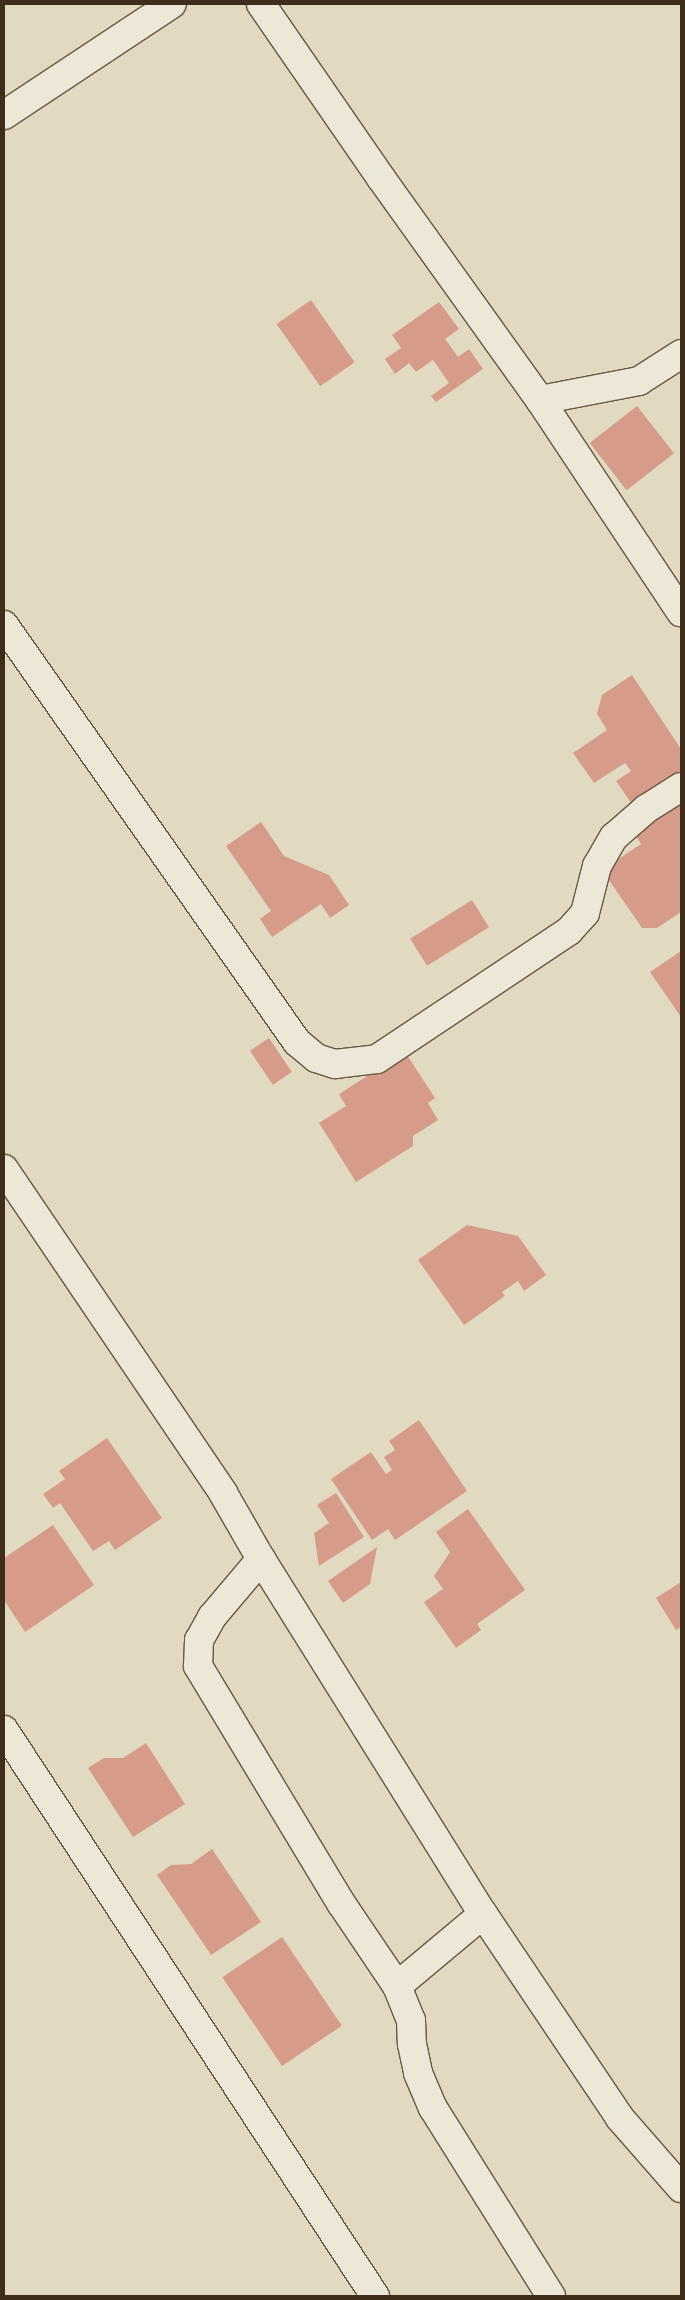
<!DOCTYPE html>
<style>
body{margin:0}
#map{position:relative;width:685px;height:2300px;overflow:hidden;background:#e2dac0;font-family:"EB Garamond",serif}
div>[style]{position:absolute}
.building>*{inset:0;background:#d69c89;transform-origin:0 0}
.roads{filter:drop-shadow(1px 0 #675844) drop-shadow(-1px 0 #675844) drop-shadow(0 1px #675844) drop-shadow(0 -1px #675844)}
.minor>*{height:28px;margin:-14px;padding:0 14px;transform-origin:14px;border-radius:14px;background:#ece7d6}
span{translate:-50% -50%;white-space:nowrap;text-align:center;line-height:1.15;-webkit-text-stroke:5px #ece7d6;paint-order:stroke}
.frame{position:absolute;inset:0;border:5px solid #3e2d1b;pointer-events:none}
</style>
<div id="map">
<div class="building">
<div style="left:311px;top:300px;width:76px;height:42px;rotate:55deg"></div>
<div style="clip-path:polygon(439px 302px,459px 329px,445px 339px,458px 357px,469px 349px,483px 369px,436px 402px,431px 396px,449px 383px,433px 360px,416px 372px,409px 363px,395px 374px,385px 359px,401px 348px,392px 335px)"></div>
<div style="left:637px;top:406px;width:60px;height:60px;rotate:52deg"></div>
<div style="clip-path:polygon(632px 675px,681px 749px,681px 771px,632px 804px,616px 781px,631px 771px,625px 763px,594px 783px,573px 753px,607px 730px,597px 714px,602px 695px)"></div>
<div style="clip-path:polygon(681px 794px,681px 912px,657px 928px,642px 928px,602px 870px,641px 844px,631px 828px)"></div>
<div style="clip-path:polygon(261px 822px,284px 856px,329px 875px,349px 905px,330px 918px,321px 904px,272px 937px,260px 919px,271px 911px,226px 846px)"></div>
<div style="left:472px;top:900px;width:32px;height:73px;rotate:58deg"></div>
<div style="clip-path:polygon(681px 951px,681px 1017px,650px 972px)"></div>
<div style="left:269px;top:1038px;width:41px;height:23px;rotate:56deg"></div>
<div style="clip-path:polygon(405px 1052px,435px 1098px,428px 1103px,438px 1120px,413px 1136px,413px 1146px,356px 1182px,319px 1123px,346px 1106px,339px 1094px)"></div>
<div style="clip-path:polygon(467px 1225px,518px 1236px,546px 1275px,524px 1291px,518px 1281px,502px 1292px,505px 1296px,464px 1325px,418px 1260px)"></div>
<div style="clip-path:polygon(419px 1420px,467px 1491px,395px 1540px,388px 1529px,372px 1540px,331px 1479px,371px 1452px,386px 1474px,392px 1470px,384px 1457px,395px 1450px,389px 1441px)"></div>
<div style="clip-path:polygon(107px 1438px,162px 1518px,115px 1550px,109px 1541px,93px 1551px,60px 1503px,53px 1508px,43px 1494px,65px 1479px,59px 1471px)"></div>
<div style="clip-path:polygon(336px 1493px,364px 1537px,319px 1566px,314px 1533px,329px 1523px,317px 1505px)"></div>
<div style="clip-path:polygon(468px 1509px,525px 1590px,477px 1624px,481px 1630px,456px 1648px,424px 1602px,443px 1589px,434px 1576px,450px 1552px,436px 1532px)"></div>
<div style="clip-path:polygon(53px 1525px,94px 1585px,25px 1632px,4px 1600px,4px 1558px)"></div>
<div style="clip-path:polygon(377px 1547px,370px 1584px,343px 1603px,328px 1581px)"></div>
<div style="clip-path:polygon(681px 1582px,681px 1627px,676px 1630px,656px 1598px)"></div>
<div style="clip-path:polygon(146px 1743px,185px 1804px,133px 1837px,88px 1768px,104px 1758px,123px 1758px)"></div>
<div style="clip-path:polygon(212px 1849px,261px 1922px,211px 1955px,157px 1875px,171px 1865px,191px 1864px)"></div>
<div style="left:282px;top:1937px;width:107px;height:72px;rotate:56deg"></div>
</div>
<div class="roads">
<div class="minor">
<div style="left:261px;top:4px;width:211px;rotate:55.4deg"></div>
<div style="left:381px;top:178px;width:273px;rotate:54.4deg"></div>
<div style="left:540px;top:400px;width:255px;rotate:56.4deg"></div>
<div style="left:4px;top:115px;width:201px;rotate:-33.5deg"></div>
<div style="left:540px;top:400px;width:101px;rotate:-10.9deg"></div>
<div style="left:639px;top:381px;width:50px;rotate:-32.7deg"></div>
<div style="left:4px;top:625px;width:510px;rotate:54.91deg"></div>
<div style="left:297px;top:1042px;width:25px;rotate:40deg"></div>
<div style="left:316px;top:1058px;width:20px;rotate:18deg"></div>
<div style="left:335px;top:1064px;width:42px;rotate:-6.8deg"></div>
<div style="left:377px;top:1059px;width:231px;rotate:-33.7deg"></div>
<div style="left:569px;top:931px;width:24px;rotate:-48deg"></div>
<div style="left:585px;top:913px;width:49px;rotate:-75.7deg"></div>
<div style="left:597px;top:866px;width:34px;rotate:-60deg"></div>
<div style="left:614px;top:837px;width:43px;rotate:-41.2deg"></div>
<div style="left:646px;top:809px;width:41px;rotate:-32.2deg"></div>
<div style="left:4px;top:1169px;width:391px;rotate:55.9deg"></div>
<div style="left:223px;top:1493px;width:76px;rotate:60.1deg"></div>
<div style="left:261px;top:1559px;width:76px;rotate:130.2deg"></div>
<div style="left:212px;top:1617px;width:26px;rotate:119deg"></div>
<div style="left:199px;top:1640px;width:26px;rotate:92deg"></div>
<div style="left:198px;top:1666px;width:277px;rotate:58.9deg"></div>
<div style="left:341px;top:1903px;width:100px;rotate:56deg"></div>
<div style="left:397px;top:1986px;width:37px;rotate:68deg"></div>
<div style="left:411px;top:2020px;width:24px;rotate:88deg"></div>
<div style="left:412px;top:2044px;width:30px;rotate:78deg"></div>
<div style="left:418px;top:2073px;width:38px;rotate:67deg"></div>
<div style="left:433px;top:2108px;width:222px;rotate:57.9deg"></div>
<div style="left:261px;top:1559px;width:419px;rotate:58deg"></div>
<div style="left:483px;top:1914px;width:246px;rotate:56.1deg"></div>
<div style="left:620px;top:2118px;width:93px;rotate:48.9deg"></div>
<div style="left:4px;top:1730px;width:677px;rotate:56.76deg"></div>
<div style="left:397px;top:1986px;width:112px;rotate:-39.9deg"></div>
</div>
</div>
<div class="frame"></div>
</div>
